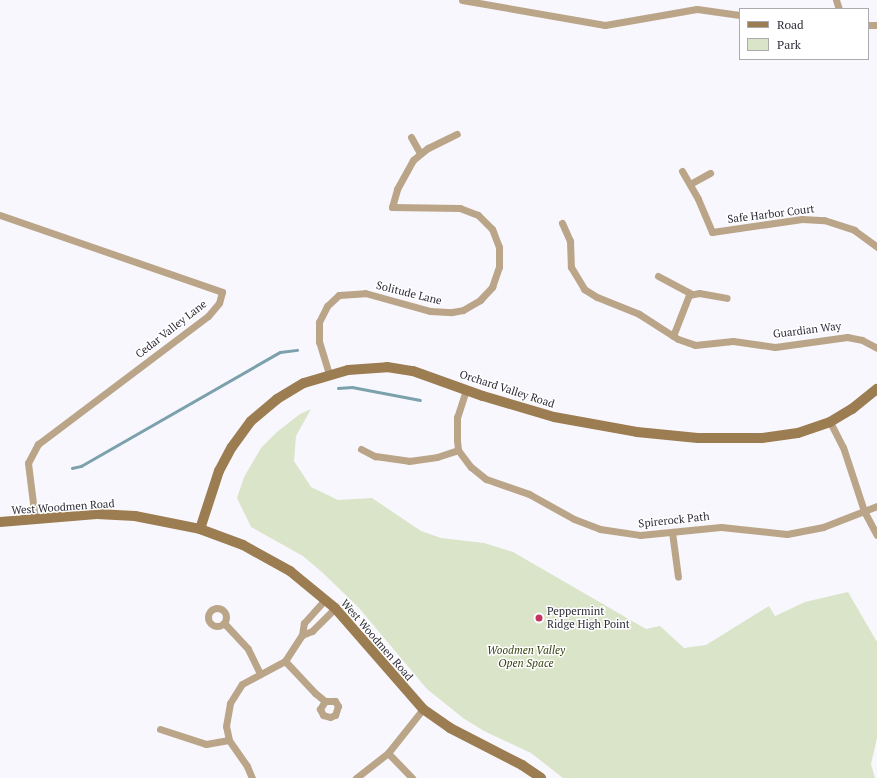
<!DOCTYPE html>
<style>
body{margin:0}
#map{position:relative;width:877px;height:778px;overflow:hidden;background:#f8f7fe;font-family:"PT Serif",serif}
div>[style]{position:absolute}
.green>*{inset:0;background:#dae4c8}
.stream>*{height:2.5px;margin:-1.25px;padding:0 1.25px;transform-origin:1.25px;border-radius:1.25px;background:#7ba1ac}
.street>*{height:7px;margin:-3.5px;padding:0 3.5px;transform-origin:3.5px;border-radius:3.5px;background:#bba588}
.street>.ring{margin:-3.5px;padding:0;box-sizing:content-box;background:none;border:7px solid #bba588;border-radius:50%}
.secondary>*{height:10px;margin:-5px;padding:0 5px;transform-origin:5px;border-radius:5px;background:#9c7c51}
.dots>*{width:11px;height:11px;translate:-50% -50%;box-sizing:border-box;border:2px solid #fff;border-radius:50%}
span{translate:-50% -50%;white-space:nowrap;text-align:center;line-height:1.15;-webkit-text-stroke:3px #fff;paint-order:stroke}
.street-label{font-size:11px;color:#2e2c38}
.poi-label{font-size:11px;color:#2e2c38}
.left{translate:0 -50%;text-align:left}
.park-label{font-size:11px;color:#354311;font-style:italic}
.legend{position:absolute;left:739px;top:8px;width:130px;height:52px;box-sizing:border-box;background:#fff;border:1px solid #ababaf;margin:0;padding:5px 7px;list-style:none;font-size:12px;color:#2e2c38}
.legend li{display:flex;align-items:center;gap:8px;height:20px}
.legend b{width:20px;border:1px solid #ababaf}
</style>
<div id="map">
<div class="green">
<div style="clip-path:polygon(311px 409px,296px 436px,294px 461px,311px 487px,338px 500px,372px 498px,421px 531px,441px 538px,484px 543px,513px 552px,646px 629px,660px 626px,684px 648px,706px 645px,769px 606px,775px 616px,805px 602px,848px 592px,877px 642px,877px 738px,871px 764px,875px 778px,563px 778px,531px 753px,484px 731px,463px 718px,427px 689px,359px 608px,323px 573px,303px 556px,251px 527px,237px 498px,244px 477px,261px 448px,277px 432px,300px 414px)"></div>
</div>
<div class="stream">
<div style="left:338px;top:388px;width:14px;rotate:-4deg"></div>
<div style="left:352px;top:387px;width:69px;rotate:10.8deg"></div>
<div style="left:72px;top:468px;width:9px;rotate:-13deg"></div>
<div style="left:81px;top:466px;width:229px;rotate:-29.8deg"></div>
<div style="left:280px;top:352px;width:17px;rotate:-7deg"></div>
</div>
<div class="street">
<div style="left:462px;top:0;width:145px;rotate:9.9deg"></div>
<div style="left:605px;top:25px;width:93px;rotate:-9.9deg"></div>
<div style="left:697px;top:9px;width:43px;rotate:7.9deg"></div>
<div style="left:836px;top:0;width:9px;rotate:72deg"></div>
<div style="left:868px;top:25px;width:9px"></div>
<div style="left:411px;top:137px;width:18px;rotate:61deg"></div>
<div style="left:682px;top:171px;width:32px;rotate:60deg"></div>
<div style="left:698px;top:199px;width:36px;rotate:67deg"></div>
<div style="left:712px;top:232px;width:91px;rotate:-8.2deg"></div>
<div style="left:802px;top:219px;width:22px;rotate:3deg"></div>
<div style="left:824px;top:220px;width:32px;rotate:18deg"></div>
<div style="left:854px;top:230px;width:29px;rotate:36deg"></div>
<div style="left:690px;top:184px;width:23px;rotate:-29deg"></div>
<div style="left:0;top:215px;width:235px;rotate:19.1deg"></div>
<div style="left:222px;top:292px;width:11px;rotate:105deg"></div>
<div style="left:219px;top:303px;width:17px;rotate:130deg"></div>
<div style="left:208px;top:316px;width:213px;rotate:143deg"></div>
<div style="left:38px;top:444px;width:21px;rotate:118deg"></div>
<div style="left:28px;top:463px;width:56px;rotate:82.9deg"></div>
<div style="left:562px;top:223px;width:20px;rotate:66deg"></div>
<div style="left:570px;top:241px;width:26px;rotate:88deg"></div>
<div style="left:571px;top:267px;width:26px;rotate:59deg"></div>
<div style="left:584px;top:289px;width:15px;rotate:32deg"></div>
<div style="left:597px;top:297px;width:45px;rotate:22deg"></div>
<div style="left:639px;top:314px;width:46px;rotate:32.7deg"></div>
<div style="left:678px;top:339px;width:18px;rotate:19deg"></div>
<div style="left:695px;top:345px;width:38px;rotate:-6deg"></div>
<div style="left:733px;top:341px;width:42px;rotate:8.1deg"></div>
<div style="left:775px;top:347px;width:73px;rotate:-7.9deg"></div>
<div style="left:847px;top:337px;width:15px;rotate:11deg"></div>
<div style="left:862px;top:340px;width:17px;rotate:28deg"></div>
<div style="left:658px;top:276px;width:38px;rotate:28deg"></div>
<div style="left:673px;top:336px;width:44px;rotate:-68.7deg"></div>
<div style="left:689px;top:295px;width:10px;rotate:-11deg"></div>
<div style="left:699px;top:293px;width:28px;rotate:10deg"></div>
<div style="left:329px;top:374px;width:34px;rotate:-107deg"></div>
<div style="left:319px;top:342px;width:20px;rotate:-90deg"></div>
<div style="left:319px;top:322px;width:18px;rotate:-63deg"></div>
<div style="left:327px;top:306px;width:16px;rotate:-43deg"></div>
<div style="left:339px;top:295px;width:26px;rotate:-4deg"></div>
<div style="left:365px;top:293px;width:67px;rotate:15.5deg"></div>
<div style="left:430px;top:311px;width:22px;rotate:3deg"></div>
<div style="left:452px;top:312px;width:11px;rotate:-10deg"></div>
<div style="left:463px;top:310px;width:20px;rotate:-30deg"></div>
<div style="left:480px;top:300px;width:18px;rotate:-47deg"></div>
<div style="left:492px;top:287px;width:21px;rotate:-71deg"></div>
<div style="left:499px;top:267px;width:20px;rotate:-90deg"></div>
<div style="left:499px;top:247px;width:19px;rotate:-111deg"></div>
<div style="left:492px;top:229px;width:20px;rotate:-135deg"></div>
<div style="left:478px;top:215px;width:19px;rotate:-159deg"></div>
<div style="left:460px;top:208px;width:68px;rotate:-179.2deg"></div>
<div style="left:392px;top:207px;width:19px;rotate:-74deg"></div>
<div style="left:397px;top:189px;width:33px;rotate:-61deg"></div>
<div style="left:413px;top:160px;width:19px;rotate:-39deg"></div>
<div style="left:428px;top:148px;width:32px;rotate:-26deg"></div>
<div style="left:466px;top:390px;width:28px;rotate:108deg"></div>
<div style="left:457px;top:417px;width:23px;rotate:90deg"></div>
<div style="left:457px;top:440px;width:10px;rotate:84deg"></div>
<div style="left:458px;top:450px;width:21px;rotate:53deg"></div>
<div style="left:471px;top:467px;width:19px;rotate:39deg"></div>
<div style="left:486px;top:479px;width:46px;rotate:19.2deg"></div>
<div style="left:529px;top:494px;width:51px;rotate:29.1deg"></div>
<div style="left:574px;top:519px;width:28px;rotate:21deg"></div>
<div style="left:600px;top:529px;width:40px;rotate:8.5deg"></div>
<div style="left:640px;top:535px;width:81px;rotate:-5.6deg"></div>
<div style="left:721px;top:527px;width:66px;rotate:6.1deg"></div>
<div style="left:787px;top:534px;width:37px;rotate:-11deg"></div>
<div style="left:823px;top:527px;width:58px;rotate:-21.3deg"></div>
<div style="left:830px;top:422px;width:28px;rotate:63deg"></div>
<div style="left:843px;top:447px;width:67px;rotate:71.8deg"></div>
<div style="left:864px;top:511px;width:27px;rotate:62deg"></div>
<div style="left:361px;top:449px;width:16px;rotate:27deg"></div>
<div style="left:375px;top:456px;width:34px;rotate:8deg"></div>
<div style="left:409px;top:461px;width:28px;rotate:-8deg"></div>
<div style="left:437px;top:457px;width:22px;rotate:-18deg"></div>
<div style="left:672px;top:532px;width:45px;rotate:82.4deg"></div>
<div class="ring" style="left:208px;top:608px;width:11px;height:11px"></div>
<div style="left:224px;top:623px;width:35px;rotate:47deg"></div>
<div style="left:248px;top:649px;width:28px;rotate:64deg"></div>
<div style="left:302px;top:635px;width:11px;rotate:-22deg"></div>
<div style="left:312px;top:631px;width:33px;rotate:-45deg"></div>
<div style="left:285px;top:661px;width:44px;rotate:46.8deg"></div>
<div style="left:315px;top:693px;width:13px;rotate:39deg"></div>
<div style="left:325px;top:701px;width:10px"></div>
<div style="left:335px;top:701px;width:6px;rotate:59deg"></div>
<div style="left:338px;top:706px;width:9px;rotate:108deg"></div>
<div style="left:335px;top:715px;width:5px;rotate:158deg"></div>
<div style="left:330px;top:717px;width:7px;rotate:-164deg"></div>
<div style="left:323px;top:715px;width:7px;rotate:-117deg"></div>
<div style="left:320px;top:709px;width:9px;rotate:-58deg"></div>
<div style="left:160px;top:729px;width:48px;rotate:18.1deg"></div>
<div style="left:206px;top:744px;width:23px;rotate:-10deg"></div>
<div style="left:388px;top:753px;width:35px;rotate:46deg"></div>
<div style="left:252px;top:778px;width:13px;rotate:-113deg"></div>
<div style="left:247px;top:766px;width:32px;rotate:-125deg"></div>
<div style="left:229px;top:740px;width:14px;rotate:-102deg"></div>
<div style="left:226px;top:726px;width:23px;rotate:-80deg"></div>
<div style="left:230px;top:703px;width:22px;rotate:-58deg"></div>
<div style="left:242px;top:684px;width:49px;rotate:-28.1deg"></div>
<div style="left:285px;top:661px;width:31px;rotate:-57deg"></div>
<div style="left:302px;top:635px;width:12px;rotate:-81deg"></div>
<div style="left:304px;top:623px;width:31px;rotate:-48deg"></div>
<div style="left:356px;top:778px;width:41px;rotate:-38deg"></div>
<div style="left:388px;top:753px;width:56px;rotate:-51.5deg"></div>
</div>
<div class="secondary">
<div style="left:0;top:522px;width:97px;rotate:-4.7deg"></div>
<div style="left:97px;top:514px;width:38px;rotate:3deg"></div>
<div style="left:135px;top:516px;width:66px;rotate:11.3deg"></div>
<div style="left:200px;top:529px;width:46px;rotate:20.4deg"></div>
<div style="left:243px;top:545px;width:54px;rotate:29deg"></div>
<div style="left:290px;top:571px;width:58px;rotate:39.4deg"></div>
<div style="left:335px;top:608px;width:134px;rotate:48.9deg"></div>
<div style="left:423px;top:709px;width:33px;rotate:35deg"></div>
<div style="left:450px;top:728px;width:81px;rotate:27.2deg"></div>
<div style="left:522px;top:765px;width:23px;rotate:34deg"></div>
<div style="left:200px;top:529px;width:61px;rotate:-71.9deg"></div>
<div style="left:219px;top:471px;width:27px;rotate:-62deg"></div>
<div style="left:232px;top:447px;width:32px;rotate:-54deg"></div>
<div style="left:251px;top:421px;width:34px;rotate:-40deg"></div>
<div style="left:277px;top:399px;width:31px;rotate:-31deg"></div>
<div style="left:304px;top:383px;width:46px;rotate:-16.5deg"></div>
<div style="left:348px;top:370px;width:39px;rotate:-4deg"></div>
<div style="left:387px;top:367px;width:26px;rotate:9deg"></div>
<div style="left:413px;top:371px;width:74px;rotate:19.7deg"></div>
<div style="left:483px;top:396px;width:74px;rotate:16.5deg"></div>
<div style="left:554px;top:417px;width:84px;rotate:10.2deg"></div>
<div style="left:637px;top:432px;width:61px;rotate:5.6deg"></div>
<div style="left:698px;top:438px;width:64px"></div>
<div style="left:762px;top:438px;width:36px;rotate:-8deg"></div>
<div style="left:798px;top:433px;width:34px;rotate:-19deg"></div>
<div style="left:830px;top:422px;width:26px;rotate:-31deg"></div>
<div style="left:852px;top:409px;width:32px;rotate:-39deg"></div>
</div>
<div class="dots">
<div style="left:539px;top:618px;background:#c33560"></div>
</div>
<div class="street-label">
<span style="left:771px;top:214px;rotate:-7deg">Safe Harbor Court</span>
<span style="left:409px;top:293px;rotate:14deg">Solitude Lane</span>
<span style="left:171px;top:329px;rotate:-38deg">Cedar Valley Lane</span>
<span style="left:807px;top:330px;rotate:-7deg">Guardian Way</span>
<span style="left:507px;top:389px;rotate:18deg">Orchard Valley Road</span>
<span style="left:63px;top:507px;rotate:-4deg">West Woodmen Road</span>
<span style="left:674px;top:520px;rotate:-6deg">Spirerock Path</span>
<span style="left:377px;top:640px;rotate:49deg">West Woodmen Road</span>
</div>
<div class="poi-label">
<span class="left" style="left:547px;top:618px">Peppermint<br>Ridge High Point</span>
</div>
<div class="park-label">
<span style="left:526px;top:657px">Woodmen Valley<br>Open Space</span>
</div>
<ul class="legend">
<li><b style="height:5px;background:#9c7c51"></b>Road</li>
<li><b style="height:11px;background:#dae4c8"></b>Park</li>
</ul>
</div>
